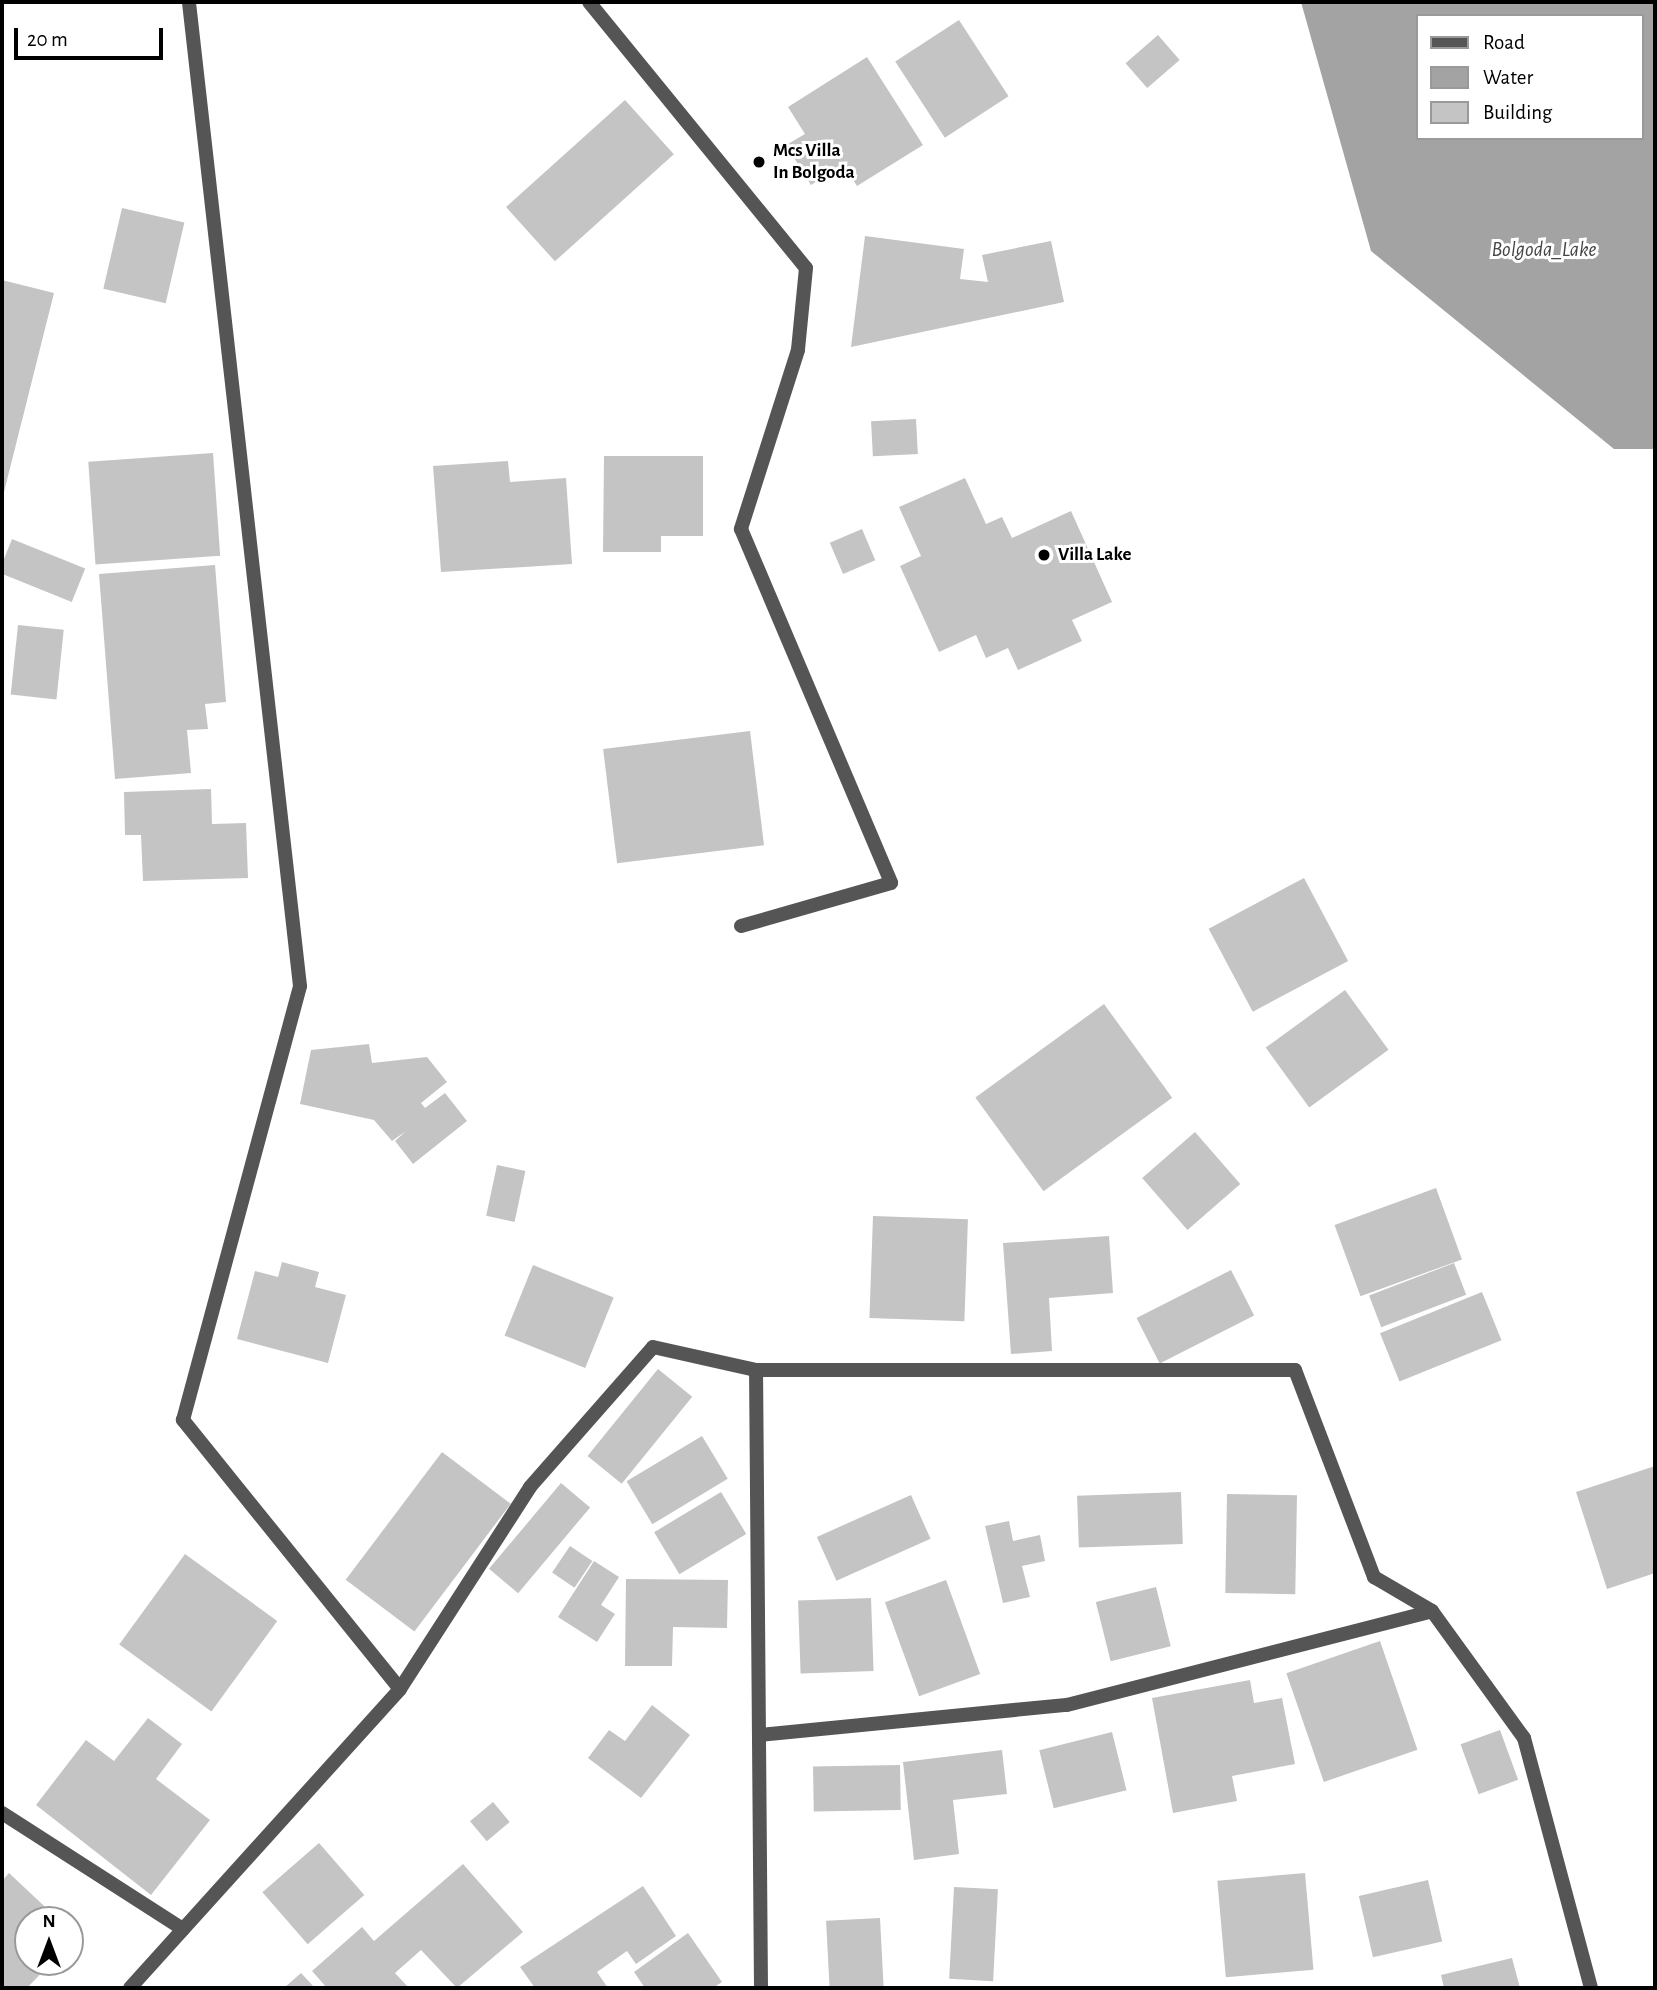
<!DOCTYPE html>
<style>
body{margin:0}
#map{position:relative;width:1657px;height:1990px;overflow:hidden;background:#fff;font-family:"Alegreya Sans",sans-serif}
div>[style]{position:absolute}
.water>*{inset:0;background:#a3a3a3}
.building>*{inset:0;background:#c4c4c4;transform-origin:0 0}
.lane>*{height:14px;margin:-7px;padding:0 7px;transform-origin:7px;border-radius:7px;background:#555}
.street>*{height:14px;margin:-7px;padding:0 7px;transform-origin:7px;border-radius:7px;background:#555}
.dots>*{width:19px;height:19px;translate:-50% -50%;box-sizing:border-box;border:4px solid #fff;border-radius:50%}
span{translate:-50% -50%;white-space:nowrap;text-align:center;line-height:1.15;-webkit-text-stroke:6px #fff;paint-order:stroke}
.poi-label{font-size:19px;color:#000;font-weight:700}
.left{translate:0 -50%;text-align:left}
.water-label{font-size:21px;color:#444;font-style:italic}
.frame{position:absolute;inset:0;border:4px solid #000;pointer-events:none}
.legend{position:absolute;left:1416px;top:14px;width:228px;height:126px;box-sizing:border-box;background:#fff;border:2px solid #999;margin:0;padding:9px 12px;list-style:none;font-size:21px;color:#000}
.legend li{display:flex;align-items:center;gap:14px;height:35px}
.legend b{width:35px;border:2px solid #999}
.north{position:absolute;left:14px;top:1906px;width:70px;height:70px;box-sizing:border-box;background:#fff;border:2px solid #999;border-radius:50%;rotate:0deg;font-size:19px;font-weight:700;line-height:28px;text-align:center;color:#000}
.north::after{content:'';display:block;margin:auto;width:24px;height:32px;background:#000;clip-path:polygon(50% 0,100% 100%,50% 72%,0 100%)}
.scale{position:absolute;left:14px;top:28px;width:149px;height:32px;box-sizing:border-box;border:4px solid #000;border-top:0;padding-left:9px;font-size:21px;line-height:24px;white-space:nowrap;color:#000;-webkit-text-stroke:5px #fff;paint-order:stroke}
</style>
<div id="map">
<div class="water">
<div style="clip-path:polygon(evenodd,1301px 2px,1655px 2px,1655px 449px,1614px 449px,1371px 251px,1301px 2px,1417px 16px,1641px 16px,1641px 138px,1417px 138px,1417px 16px)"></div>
</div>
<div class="building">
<div style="left:959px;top:20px;width:91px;height:76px;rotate:57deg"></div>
<div style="left:1158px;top:35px;width:33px;height:43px;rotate:49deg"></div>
<div style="clip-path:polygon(867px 57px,923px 145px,857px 186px,843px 164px,811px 185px,786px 145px,805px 134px,788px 107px)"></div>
<div style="left:625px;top:100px;width:73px;height:160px;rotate:48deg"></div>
<div style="left:122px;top:208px;width:64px;height:83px;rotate:13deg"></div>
<div style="clip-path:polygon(865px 236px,964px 249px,960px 279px,988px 282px,982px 255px,1051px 241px,1064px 302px,851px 347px)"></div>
<div style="clip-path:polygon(2px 280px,54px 293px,3px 496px,2px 496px)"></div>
<div style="left:916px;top:419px;width:35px;height:45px;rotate:87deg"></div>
<div style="left:213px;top:453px;width:103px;height:125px;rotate:86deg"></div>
<div style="clip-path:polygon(604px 456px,703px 456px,703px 536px,661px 536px,661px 552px,603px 552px)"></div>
<div style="clip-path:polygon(508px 461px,510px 482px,566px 478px,572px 564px,441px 572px,433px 466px)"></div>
<div style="clip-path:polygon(965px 478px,986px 524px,1002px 517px,1012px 538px,1071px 511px,1112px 602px,1072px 620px,1082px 641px,1018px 670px,1008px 648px,986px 658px,976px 635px,939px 652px,900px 566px,921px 556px,899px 507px)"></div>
<div style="left:862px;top:529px;width:34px;height:35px;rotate:67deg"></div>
<div style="left:12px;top:539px;width:79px;height:36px;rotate:22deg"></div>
<div style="clip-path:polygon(215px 565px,226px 702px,205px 704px,208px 729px,187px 730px,191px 773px,115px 779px,99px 574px)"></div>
<div style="left:18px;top:625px;width:46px;height:70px;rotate:6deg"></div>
<div style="left:750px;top:731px;width:115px;height:148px;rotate:83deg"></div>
<div style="clip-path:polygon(211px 789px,212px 824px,246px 823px,248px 878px,143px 881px,141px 835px,125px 835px,124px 792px)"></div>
<div style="left:1304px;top:878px;width:94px;height:108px;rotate:62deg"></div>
<div style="left:1345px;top:990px;width:74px;height:98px;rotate:54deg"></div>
<div style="left:1104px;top:1004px;width:116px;height:159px;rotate:54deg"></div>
<div style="clip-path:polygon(369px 1044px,372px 1063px,427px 1057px,447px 1082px,421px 1103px,425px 1108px,445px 1093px,467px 1121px,413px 1164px,395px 1141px,406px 1131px,392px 1141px,374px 1120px,300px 1104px,311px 1050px)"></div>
<div style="left:1195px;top:1132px;width:69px;height:70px;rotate:49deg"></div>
<div style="left:497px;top:1165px;width:29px;height:52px;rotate:12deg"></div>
<div style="left:1436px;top:1188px;width:76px;height:108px;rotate:70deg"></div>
<div style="left:873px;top:1216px;width:95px;height:102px;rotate:2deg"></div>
<div style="clip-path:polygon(1109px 1236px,1113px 1293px,1049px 1298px,1052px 1351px,1011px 1354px,1003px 1243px)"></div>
<div style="clip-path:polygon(282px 1262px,319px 1272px,315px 1287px,346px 1295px,328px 1363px,237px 1339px,255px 1271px,278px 1277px)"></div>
<div style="left:1454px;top:1263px;width:34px;height:91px;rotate:69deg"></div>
<div style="left:533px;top:1265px;width:87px;height:76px;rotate:22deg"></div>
<div style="left:1231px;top:1270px;width:51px;height:106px;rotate:63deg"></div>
<div style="left:1482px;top:1292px;width:52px;height:110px;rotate:68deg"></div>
<div style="left:658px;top:1369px;width:44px;height:112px;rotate:39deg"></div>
<div style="left:702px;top:1436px;width:50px;height:88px;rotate:59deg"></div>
<div style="left:442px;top:1452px;width:86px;height:160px;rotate:37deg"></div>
<div style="clip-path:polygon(1655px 1466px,1655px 1573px,1607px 1589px,1576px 1492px)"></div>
<div style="left:561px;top:1483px;width:38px;height:112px;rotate:40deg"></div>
<div style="left:721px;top:1492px;width:49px;height:78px;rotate:59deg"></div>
<div style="left:1181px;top:1492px;width:52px;height:104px;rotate:88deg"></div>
<div style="left:1227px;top:1494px;width:70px;height:99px;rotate:1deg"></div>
<div style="left:911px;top:1495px;width:48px;height:103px;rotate:66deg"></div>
<div style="clip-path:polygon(1009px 1521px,1013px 1541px,1040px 1535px,1045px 1561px,1022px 1566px,1030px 1597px,1003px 1603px,985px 1526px)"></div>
<div style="left:570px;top:1546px;width:27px;height:32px;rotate:34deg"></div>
<div style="left:185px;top:1554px;width:114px;height:112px;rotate:36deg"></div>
<div style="clip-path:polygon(594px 1561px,619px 1577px,601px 1605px,615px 1614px,597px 1642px,558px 1617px)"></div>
<div style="clip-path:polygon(626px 1579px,728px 1580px,727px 1628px,673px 1627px,672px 1666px,625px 1666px)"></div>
<div style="left:946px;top:1580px;width:100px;height:65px;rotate:70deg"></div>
<div style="left:1156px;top:1587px;width:61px;height:62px;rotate:76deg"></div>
<div style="left:871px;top:1598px;width:73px;height:73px;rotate:88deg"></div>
<div style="left:1380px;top:1641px;width:115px;height:99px;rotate:71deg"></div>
<div style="clip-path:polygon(1250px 1680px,1254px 1703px,1282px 1698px,1295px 1764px,1232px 1776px,1237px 1801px,1173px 1813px,1152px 1698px)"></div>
<div style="clip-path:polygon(652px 1705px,690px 1735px,641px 1798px,588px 1758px,609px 1730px,625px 1741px)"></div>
<div style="clip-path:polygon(148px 1718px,182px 1744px,156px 1779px,210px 1820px,151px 1895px,36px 1805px,86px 1740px,114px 1761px)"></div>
<div style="left:1500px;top:1730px;width:53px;height:42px;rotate:70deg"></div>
<div style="left:1112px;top:1732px;width:60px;height:75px;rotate:76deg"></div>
<div style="clip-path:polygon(1002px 1750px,1007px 1794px,953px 1800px,959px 1854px,914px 1860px,903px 1762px)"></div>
<div style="left:900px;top:1765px;width:45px;height:87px;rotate:89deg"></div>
<div style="left:493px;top:1802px;width:26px;height:30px;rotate:50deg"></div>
<div style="left:319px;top:1843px;width:69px;height:75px;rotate:49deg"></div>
<div style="clip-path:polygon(463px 1864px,523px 1932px,457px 1988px,421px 1950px,395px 1973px,409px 1988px,327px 1988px,312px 1971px,362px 1927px,374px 1941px)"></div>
<div style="clip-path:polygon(9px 1873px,59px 1920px,28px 1920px,28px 1962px,52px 1962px,27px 1988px,2px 1988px,2px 1881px)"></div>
<div style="left:1305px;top:1873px;width:97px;height:88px;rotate:85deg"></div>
<div style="left:1428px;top:1880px;width:63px;height:71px;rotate:77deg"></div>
<div style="clip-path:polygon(643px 1886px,676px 1936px,636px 1964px,627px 1951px,597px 1972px,608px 1988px,535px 1988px,520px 1967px)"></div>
<div style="left:954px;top:1887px;width:44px;height:92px;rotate:3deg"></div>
<div style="left:880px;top:1918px;width:69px;height:54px;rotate:87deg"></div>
<div style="clip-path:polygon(688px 1933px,722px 1982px,713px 1988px,645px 1988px,634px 1972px)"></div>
<div style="clip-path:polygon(1512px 1958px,1520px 1988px,1444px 1988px,1441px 1975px)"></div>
<div style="clip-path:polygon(301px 1973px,315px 1988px,284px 1988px)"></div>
</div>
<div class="lane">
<div style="left:589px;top:2px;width:343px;rotate:50.8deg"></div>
<div style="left:806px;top:268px;width:82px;rotate:95.6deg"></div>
<div style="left:798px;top:350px;width:188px;rotate:107.7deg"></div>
<div style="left:741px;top:529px;width:384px;rotate:67deg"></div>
<div style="left:891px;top:883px;width:156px;rotate:164deg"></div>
</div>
<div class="street">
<div style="left:400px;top:1689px;width:240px;rotate:-57.2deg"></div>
<div style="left:530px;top:1487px;width:186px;rotate:-48.7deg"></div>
<div style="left:653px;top:1347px;width:106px;rotate:12.6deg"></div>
<div style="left:759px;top:1735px;width:309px;rotate:-5.6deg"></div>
<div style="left:1067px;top:1705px;width:377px;rotate:-14.4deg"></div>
<div style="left:2px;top:1813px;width:215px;rotate:32.7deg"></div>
<div style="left:130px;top:1988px;width:403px;rotate:-47.9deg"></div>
<div style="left:400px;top:1689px;width:346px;rotate:-128.9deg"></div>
<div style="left:183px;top:1420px;width:449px;rotate:-74.9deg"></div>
<div style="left:300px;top:986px;width:990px;rotate:-96.44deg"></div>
<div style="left:761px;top:1988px;width:618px;rotate:-90.46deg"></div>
<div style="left:756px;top:1370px;width:539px"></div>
<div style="left:1295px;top:1370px;width:222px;rotate:69.1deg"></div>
<div style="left:1374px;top:1577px;width:67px;rotate:30.4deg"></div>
<div style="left:1432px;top:1611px;width:157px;rotate:54.1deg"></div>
<div style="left:1524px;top:1738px;width:259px;rotate:75deg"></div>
</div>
<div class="dots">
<div style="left:759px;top:162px;background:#000"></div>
<div style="left:1044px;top:555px;background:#000"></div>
</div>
<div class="poi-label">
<span class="left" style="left:773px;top:162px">Mcs Villa<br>In Bolgoda</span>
<span class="left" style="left:1058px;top:555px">Villa Lake</span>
</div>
<div class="water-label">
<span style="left:1544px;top:250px">Bolgoda_Lake</span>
</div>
<div class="frame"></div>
<ul class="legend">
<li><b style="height:9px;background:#555"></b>Road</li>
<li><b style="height:19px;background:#a3a3a3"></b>Water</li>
<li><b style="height:19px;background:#c4c4c4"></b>Building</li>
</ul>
<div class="north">N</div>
<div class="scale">20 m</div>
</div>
